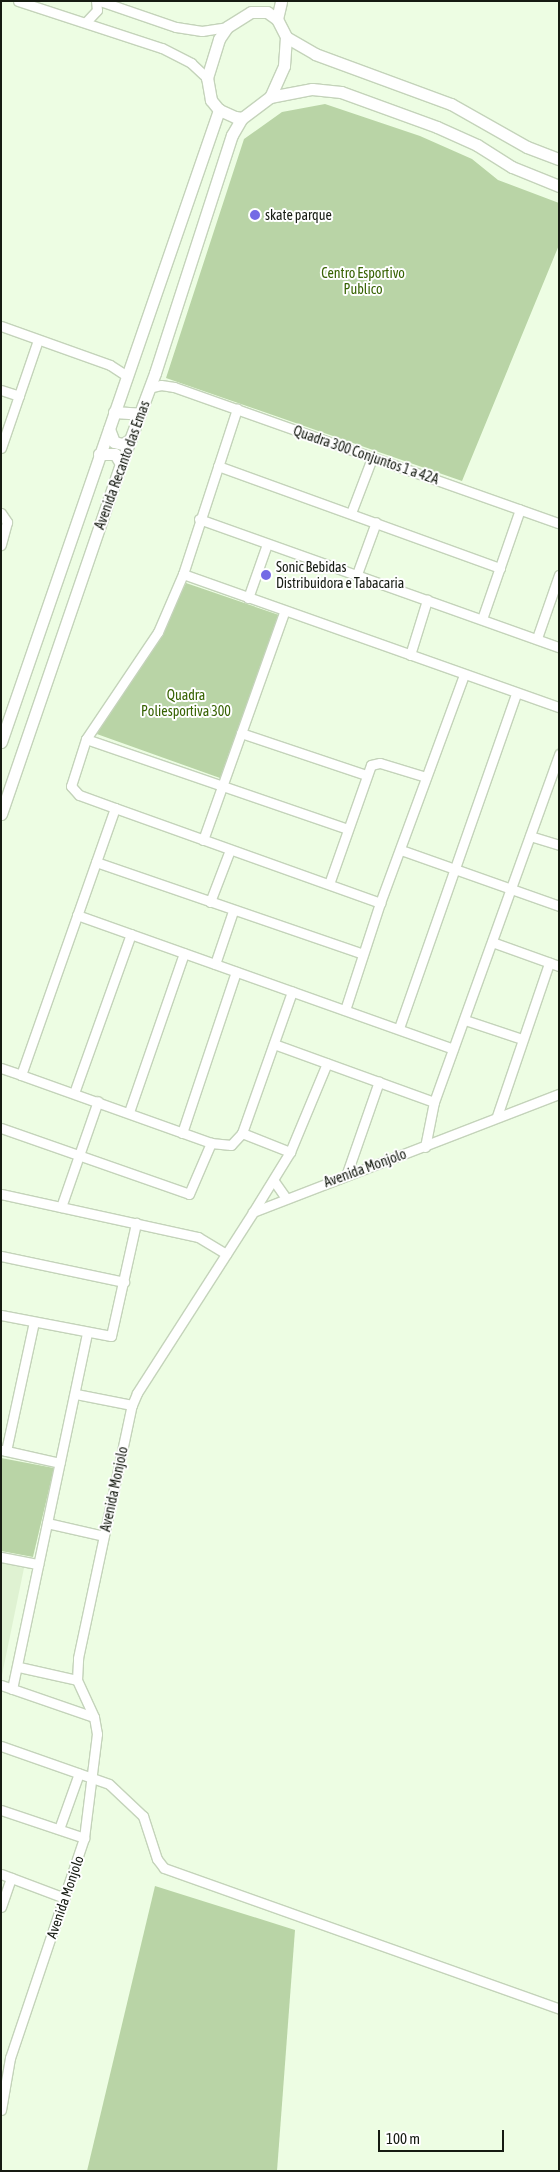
<!DOCTYPE html>
<style>
body{margin:0}
#map{position:relative;width:560px;height:2172px;overflow:hidden;background:#edfde3;font-family:"Asap Condensed",sans-serif}
div>[style]{position:absolute}
.built>*{inset:0;background:#dff2d2}
.green>*{inset:0;background:#b9d4a6}
.roads{filter:drop-shadow(1px 0 #c4d3ba) drop-shadow(-1px 0 #c4d3ba) drop-shadow(0 1px #c4d3ba) drop-shadow(0 -1px #c4d3ba)}
.minor>*{height:9px;margin:-4.5px;padding:0 4.5px;transform-origin:4.5px;border-radius:4.5px;background:#fff}
.major>*{height:11px;margin:-5.5px;padding:0 5.5px;transform-origin:5.5px;border-radius:5.5px;background:#fff}
.dots>*{width:14px;height:14px;translate:-50% -50%;box-sizing:border-box;border:2px solid #fff;border-radius:50%}
span{translate:-50% -50%;white-space:nowrap;text-align:center;line-height:1.15;-webkit-text-stroke:4px #fff;paint-order:stroke}
.poi-label{font-size:14px;color:#161b12}
.left{translate:0 -50%;text-align:left}
.park-label{font-size:14px;color:#386304}
.street-label{font-size:14px;color:#161b12}
.frame{position:absolute;inset:0;border:2px solid #161b12;pointer-events:none}
.scale{position:absolute;left:378px;top:2130px;width:126px;height:22px;box-sizing:border-box;border:2px solid #161b12;border-top:0;padding-left:6px;font-size:15px;line-height:18px;white-space:nowrap;color:#161b12;-webkit-text-stroke:4px #fff;paint-order:stroke}
</style>
<div id="map">
<div class="built">
<div style="clip-path:polygon(1px 1563px,24px 1568px,2px 1675px,1px 1674px)"></div>
</div>
<div class="green">
<div style="clip-path:polygon(325px 104px,420px 136px,472px 159px,498px 180px,559px 203px,559px 245px,462px 481px,166px 378px,244px 139px,282px 112px)"></div>
<div style="clip-path:polygon(186px 583px,279px 615px,220px 778px,94px 733px,162px 633px)"></div>
<div style="clip-path:polygon(1px 1458px,54px 1468px,33px 1557px,1px 1551px)"></div>
<div style="clip-path:polygon(155px 1886px,295px 1930px,277px 2171px,87px 2171px)"></div>
</div>
<div class="roads">
<div class="minor">
<div style="left:18px;top:1px;width:151px;rotate:18.1deg"></div>
<div style="left:162px;top:48px;width:33px;rotate:27deg"></div>
<div style="left:191px;top:63px;width:22px;rotate:43deg"></div>
<div style="left:100px;top:1px;width:80px;rotate:18.9deg"></div>
<div style="left:176px;top:27px;width:26px;rotate:9deg"></div>
<div style="left:202px;top:31px;width:25px;rotate:-9deg"></div>
<div style="left:86px;top:22px;width:16px;rotate:-47deg"></div>
<div style="left:97px;top:10px;width:9px;rotate:-96deg"></div>
<div style="left:1px;top:326px;width:116px;rotate:19.7deg"></div>
<div style="left:110px;top:365px;width:20px;rotate:33deg"></div>
<div style="left:149px;top:388px;width:12px;rotate:-14deg"></div>
<div style="left:161px;top:385px;width:13px;rotate:9deg"></div>
<div style="left:174px;top:387px;width:408px;rotate:19.5deg"></div>
<div style="left:1px;top:390px;width:19px;rotate:18deg"></div>
<div style="left:1px;top:448px;width:114px;rotate:-71.1deg"></div>
<div style="left:218px;top:466px;width:300px;rotate:19.9deg"></div>
<div style="left:1px;top:513px;width:11px;rotate:56deg"></div>
<div style="left:7px;top:522px;width:24px;rotate:105deg"></div>
<div style="left:351px;top:513px;width:59px;rotate:-69.1deg"></div>
<div style="left:199px;top:519px;width:382px;rotate:19.6deg"></div>
<div style="left:183px;top:574px;width:399px;rotate:19.5deg"></div>
<div style="left:357px;top:574px;width:55px;rotate:-69.9deg"></div>
<div style="left:248px;top:598px;width:57px;rotate:-70.6deg"></div>
<div style="left:482px;top:619px;width:116px;rotate:-70.9deg"></div>
<div style="left:537px;top:638px;width:67px;rotate:-70.8deg"></div>
<div style="left:410px;top:655px;width:58px;rotate:-72.8deg"></div>
<div style="left:241px;top:733px;width:132px;rotate:18.6deg"></div>
<div style="left:86px;top:739px;width:276px;rotate:19deg"></div>
<div style="left:115px;top:808px;width:282px;rotate:19.7deg"></div>
<div style="left:530px;top:836px;width:30px;rotate:17deg"></div>
<div style="left:203px;top:840px;width:242px;rotate:-70.4deg"></div>
<div style="left:401px;top:850px;width:168px;rotate:19.5deg"></div>
<div style="left:96px;top:862px;width:282px;rotate:19deg"></div>
<div style="left:329px;top:884px;width:126px;rotate:-70.6deg"></div>
<div style="left:371px;top:765px;width:9px;rotate:-13deg"></div>
<div style="left:380px;top:763px;width:48px;rotate:16.9deg"></div>
<div style="left:210px;top:902px;width:56px;rotate:-69deg"></div>
<div style="left:77px;top:915px;width:399px;rotate:19.6deg"></div>
<div style="left:492px;top:942px;width:71px;rotate:19.7deg"></div>
<div style="left:215px;top:964px;width:56px;rotate:-71.2deg"></div>
<div style="left:345px;top:1010px;width:113px;rotate:-71.9deg"></div>
<div style="left:380px;top:903px;width:243px;rotate:-69.8deg"></div>
<div style="left:465px;top:1020px;width:60px;rotate:18.4deg"></div>
<div style="left:399px;top:1028px;width:355px;rotate:-70.7deg"></div>
<div style="left:274px;top:1044px;width:170px;rotate:19.9deg"></div>
<div style="left:1px;top:1068px;width:21px;rotate:19deg"></div>
<div style="left:21px;top:1075px;width:283px;rotate:-70.6deg"></div>
<div style="left:115px;top:808px;width:38px;rotate:-160deg"></div>
<div style="left:79px;top:795px;width:12px;rotate:-132deg"></div>
<div style="left:71px;top:786px;width:49px;rotate:-72.3deg"></div>
<div style="left:86px;top:739px;width:129px;rotate:-56.1deg"></div>
<div style="left:158px;top:632px;width:63px;rotate:-66.7deg"></div>
<div style="left:183px;top:574px;width:174px;rotate:-71.9deg"></div>
<div style="left:21px;top:1075px;width:202px;rotate:19.7deg"></div>
<div style="left:211px;top:1143px;width:20px;rotate:6deg"></div>
<div style="left:231px;top:1145px;width:16px;rotate:-47deg"></div>
<div style="left:242px;top:1133px;width:150px;rotate:-70.5deg"></div>
<div style="left:74px;top:1093px;width:169px;rotate:-70.3deg"></div>
<div style="left:129px;top:1112px;width:168px;rotate:-70.9deg"></div>
<div style="left:497px;top:1116px;width:162px;rotate:-71.2deg"></div>
<div style="left:1px;top:1128px;width:199px;rotate:19.3deg"></div>
<div style="left:189px;top:1194px;width:56px;rotate:-66.7deg"></div>
<div style="left:182px;top:1133px;width:170px;rotate:-71.5deg"></div>
<div style="left:242px;top:1133px;width:52px;rotate:21.6deg"></div>
<div style="left:425px;top:1147px;width:46px;rotate:-78.7deg"></div>
<div style="left:434px;top:1102px;width:370px;rotate:-70.2deg"></div>
<div style="left:347px;top:1173px;width:97px;rotate:-70.8deg"></div>
<div style="left:274px;top:1181px;width:19px;rotate:55deg"></div>
<div style="left:1px;top:1194px;width:202px;rotate:12.3deg"></div>
<div style="left:198px;top:1237px;width:33px;rotate:31deg"></div>
<div style="left:61px;top:1207px;width:112px;rotate:-70.8deg"></div>
<div style="left:253px;top:1212px;width:70px;rotate:-58.3deg"></div>
<div style="left:290px;top:1152px;width:96px;rotate:-67.4deg"></div>
<div style="left:1px;top:1256px;width:126px;rotate:11.9deg"></div>
<div style="left:1px;top:1315px;width:112px;rotate:10.8deg"></div>
<div style="left:111px;top:1336px;width:116px;rotate:-77.5deg"></div>
<div style="left:76px;top:1394px;width:57px;rotate:11.1deg"></div>
<div style="left:2px;top:1450px;width:59px;rotate:12.6deg"></div>
<div style="left:6px;top:1451px;width:132px;rotate:-77.8deg"></div>
<div style="left:47px;top:1523px;width:58px;rotate:12.8deg"></div>
<div style="left:1px;top:1557px;width:38px;rotate:11deg"></div>
<div style="left:19px;top:1667px;width:59px;rotate:12.6deg"></div>
<div style="left:1px;top:1685px;width:98px;rotate:19deg"></div>
<div style="left:12px;top:1689px;width:364px;rotate:-78.1deg"></div>
<div style="left:1px;top:1746px;width:114px;rotate:19.4deg"></div>
<div style="left:109px;top:1784px;width:47px;rotate:43.3deg"></div>
<div style="left:143px;top:1816px;width:45px;rotate:72deg"></div>
<div style="left:157px;top:1859px;width:11px;rotate:52deg"></div>
<div style="left:164px;top:1868px;width:419px;rotate:19.6deg"></div>
<div style="left:1px;top:1810px;width:88px;rotate:18.6deg"></div>
<div style="left:59px;top:1829px;width:59px;rotate:-70.3deg"></div>
<div style="left:1px;top:1874px;width:68px;rotate:20.6deg"></div>
<div style="left:1px;top:1907px;width:31px;rotate:-71deg"></div>
<div style="left:1px;top:2110px;width:53px;rotate:-80.2deg"></div>
<div style="left:10px;top:2058px;width:232px;rotate:-71.4deg"></div>
<div style="left:84px;top:1838px;width:105px;rotate:-82.9deg"></div>
<div style="left:97px;top:1734px;width:17px;rotate:-100deg"></div>
<div style="left:94px;top:1717px;width:41px;rotate:-114.7deg"></div>
<div style="left:77px;top:1680px;width:22px;rotate:-87deg"></div>
<div style="left:78px;top:1658px;width:259px;rotate:-78deg"></div>
<div style="left:132px;top:1405px;width:13px;rotate:-67deg"></div>
<div style="left:137px;top:1393px;width:215px;rotate:-57.3deg"></div>
<div style="left:253px;top:1212px;width:328px;rotate:-21.1deg"></div>
</div>
<div class="major">
<div style="left:251px;top:12px;width:16px"></div>
<div style="left:267px;top:12px;width:12px;rotate:35deg"></div>
<div style="left:277px;top:19px;width:20px;rotate:63deg"></div>
<div style="left:286px;top:37px;width:29px;rotate:94deg"></div>
<div style="left:284px;top:66px;width:34px;rotate:114deg"></div>
<div style="left:270px;top:97px;width:35px;rotate:143deg"></div>
<div style="left:242px;top:118px;width:7px;rotate:-172deg"></div>
<div style="left:235px;top:117px;width:17px;rotate:-156deg"></div>
<div style="left:219px;top:110px;width:13px;rotate:-129deg"></div>
<div style="left:211px;top:100px;width:22px;rotate:-100deg"></div>
<div style="left:207px;top:78px;width:41px;rotate:-72.9deg"></div>
<div style="left:219px;top:39px;width:14px;rotate:-56deg"></div>
<div style="left:227px;top:27px;width:28px;rotate:-32deg"></div>
<div style="left:277px;top:19px;width:18px;rotate:-77deg"></div>
<div style="left:286px;top:37px;width:34px;rotate:30deg"></div>
<div style="left:315px;top:54px;width:145px;rotate:20.2deg"></div>
<div style="left:451px;top:104px;width:87px;rotate:29.5deg"></div>
<div style="left:527px;top:147px;width:34px;rotate:21deg"></div>
<div style="left:270px;top:97px;width:43px;rotate:-10.8deg"></div>
<div style="left:312px;top:89px;width:29px;rotate:6deg"></div>
<div style="left:341px;top:92px;width:102px;rotate:20deg"></div>
<div style="left:437px;top:127px;width:44px;rotate:24.2deg"></div>
<div style="left:477px;top:145px;width:41px;rotate:32.2deg"></div>
<div style="left:512px;top:167px;width:51px;rotate:22deg"></div>
<div style="left:114px;top:412px;width:26px;rotate:4deg"></div>
<div style="left:109px;top:429px;width:14px;rotate:69deg"></div>
<div style="left:114px;top:442px;width:9px;rotate:13deg"></div>
<div style="left:123px;top:444px;width:9px;rotate:-32deg"></div>
<div style="left:99px;top:454px;width:16px"></div>
<div style="left:115px;top:454px;width:12px;rotate:59deg"></div>
<div style="left:1px;top:742px;width:669px;rotate:-70.97deg"></div>
<div style="left:1px;top:814px;width:370px;rotate:-71.1deg"></div>
<div style="left:121px;top:464px;width:97px;rotate:-69.5deg"></div>
<div style="left:155px;top:373px;width:250px;rotate:-72.1deg"></div>
<div style="left:232px;top:135px;width:20px;rotate:-60deg"></div>
</div>
</div>
<div class="dots">
<div style="left:255px;top:215px;background:#746be5"></div>
<div style="left:266px;top:575px;background:#746be5"></div>
</div>
<div class="poi-label">
<span class="left" style="left:265px;top:215px">skate parque</span>
<span class="left" style="left:276px;top:575px">Sonic Bebidas<br>Distribuidora e Tabacaria</span>
</div>
<div class="park-label">
<span style="left:363px;top:281px">Centro Esportivo<br>Publico</span>
<span style="left:186px;top:703px">Quadra<br>Poliesportiva 300</span>
</div>
<div class="street-label">
<span style="left:366px;top:455px;rotate:19deg">Quadra 300 Conjuntos 1 a 42A</span>
<span style="left:122px;top:465px;rotate:-70deg">Avenida Recanto das Emas</span>
<span style="left:365px;top:1168px;rotate:-20deg">Avenida Monjolo</span>
<span style="left:114px;top:1489px;rotate:-78deg">Avenida Monjolo</span>
<span style="left:65px;top:1897px;rotate:-71deg">Avenida Monjolo</span>
</div>
<div class="frame"></div>
<div class="scale">100 m</div>
</div>
